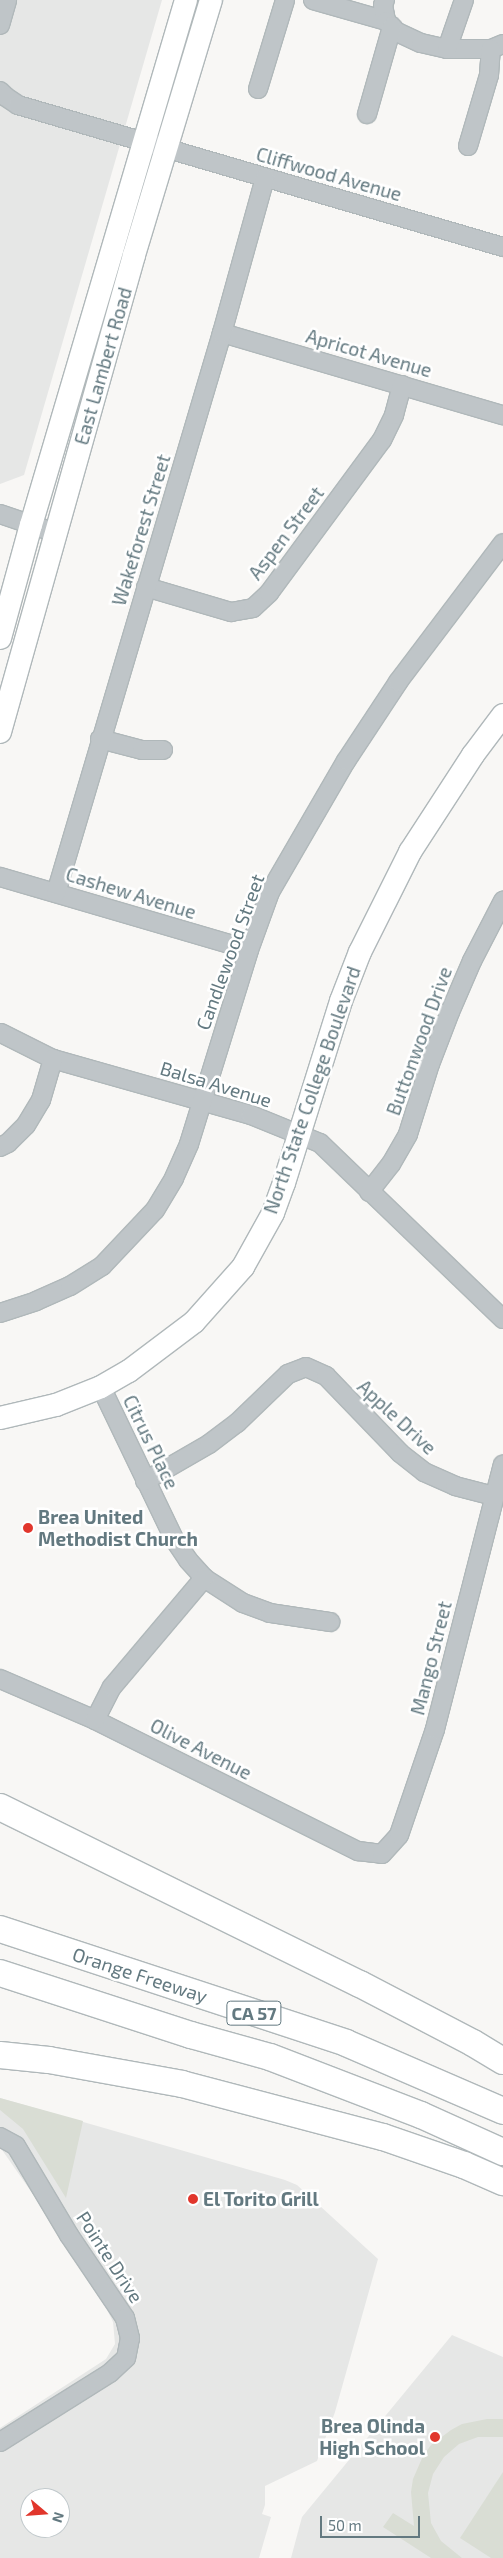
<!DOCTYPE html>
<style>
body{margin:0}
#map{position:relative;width:503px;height:2558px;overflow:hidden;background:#f8f7f5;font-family:"Exo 2",sans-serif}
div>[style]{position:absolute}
.built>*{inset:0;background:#e6e7e6}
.green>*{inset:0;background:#d9ddd4}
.roads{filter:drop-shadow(1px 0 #b0b8ba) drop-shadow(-1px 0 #b0b8ba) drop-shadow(0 1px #b0b8ba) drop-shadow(0 -1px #b0b8ba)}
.minor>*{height:18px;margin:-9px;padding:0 9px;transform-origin:9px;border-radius:9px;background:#bfc5c8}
.major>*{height:22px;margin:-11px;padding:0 11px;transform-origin:11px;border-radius:11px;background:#fff}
.highway>*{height:26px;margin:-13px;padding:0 13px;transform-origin:13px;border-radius:13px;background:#fff}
.dots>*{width:14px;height:14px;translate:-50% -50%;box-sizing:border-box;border:2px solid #fff;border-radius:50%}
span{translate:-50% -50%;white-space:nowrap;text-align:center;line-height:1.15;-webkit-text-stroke:5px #fff;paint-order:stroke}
.shield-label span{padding:1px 4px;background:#fff;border:1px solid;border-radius:4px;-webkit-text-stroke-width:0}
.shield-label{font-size:18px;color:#637980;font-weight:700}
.street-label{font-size:19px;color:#637980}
.poi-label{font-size:19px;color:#637980;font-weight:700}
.left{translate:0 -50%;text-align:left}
.right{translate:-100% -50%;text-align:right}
.north{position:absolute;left:20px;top:2488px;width:50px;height:50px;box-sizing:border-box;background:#fff;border:1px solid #c1c9cc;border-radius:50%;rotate:108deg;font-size:14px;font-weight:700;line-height:20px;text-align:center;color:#637980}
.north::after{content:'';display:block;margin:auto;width:18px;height:22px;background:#e1362c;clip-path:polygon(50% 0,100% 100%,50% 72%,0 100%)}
.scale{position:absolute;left:320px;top:2516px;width:100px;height:22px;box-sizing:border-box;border:2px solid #637980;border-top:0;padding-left:6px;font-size:15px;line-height:18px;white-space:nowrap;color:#637980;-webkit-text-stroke:4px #fff;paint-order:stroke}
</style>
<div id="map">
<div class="built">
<div style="clip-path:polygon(0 0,162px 0,24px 475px,0 484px)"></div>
<div style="clip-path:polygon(evenodd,0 2098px,285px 2180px,297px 2185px,378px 2259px,335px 2412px,317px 2461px,265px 2486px,265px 2505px,262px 2514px,271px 2517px,259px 2558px,0 2558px,0 2428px,106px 2359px,115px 2344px,113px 2322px,92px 2279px,0 2147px,0 2098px,30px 2498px,60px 2498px,60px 2528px,30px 2528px,30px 2498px)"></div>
<div style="clip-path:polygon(452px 2335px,503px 2357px,503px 2558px,291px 2558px,302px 2517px)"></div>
</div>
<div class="green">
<div style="clip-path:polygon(0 2098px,83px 2121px,66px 2198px,23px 2129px,0 2110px)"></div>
<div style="clip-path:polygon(487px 2419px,503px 2419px,503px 2437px,478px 2437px,459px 2444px,444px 2457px,433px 2474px,428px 2493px,431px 2523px,441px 2541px,462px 2558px,431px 2558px,383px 2527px,393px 2513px,414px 2526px,411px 2492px,413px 2479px,423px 2456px,431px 2445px,451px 2430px,462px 2424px)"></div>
<div style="clip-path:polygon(503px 2472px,503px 2558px,491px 2558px,460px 2538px)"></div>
</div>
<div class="roads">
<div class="minor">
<div style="left:313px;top:0;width:76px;rotate:16deg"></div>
<div style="left:385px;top:0;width:5px;rotate:112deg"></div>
<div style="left:383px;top:5px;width:16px;rotate:79deg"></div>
<div style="left:386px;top:21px;width:16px;rotate:45deg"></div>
<div style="left:397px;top:32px;width:26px;rotate:25deg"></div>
<div style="left:421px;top:43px;width:27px;rotate:13deg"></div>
<div style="left:447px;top:49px;width:44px"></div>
<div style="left:491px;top:49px;width:13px;rotate:-23deg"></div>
<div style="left:0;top:25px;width:26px;rotate:-74deg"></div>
<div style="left:447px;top:49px;width:52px;rotate:-70.9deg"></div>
<div style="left:258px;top:89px;width:93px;rotate:-73.1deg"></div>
<div style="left:0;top:91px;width:8px;rotate:45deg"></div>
<div style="left:6px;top:97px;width:14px;rotate:34deg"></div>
<div style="left:18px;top:105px;width:505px;rotate:16.32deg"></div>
<div style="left:367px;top:114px;width:91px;rotate:-74deg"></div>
<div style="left:468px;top:146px;width:74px;rotate:-73.5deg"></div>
<div style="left:489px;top:75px;width:26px;rotate:-86deg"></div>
<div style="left:222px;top:333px;width:293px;rotate:16.3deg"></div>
<div style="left:0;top:514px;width:59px;rotate:18.7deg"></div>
<div style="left:146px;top:587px;width:89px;rotate:16.4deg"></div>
<div style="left:231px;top:612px;width:22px;rotate:-10deg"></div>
<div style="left:253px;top:608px;width:22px;rotate:-43deg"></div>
<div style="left:269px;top:593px;width:190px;rotate:-53.6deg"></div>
<div style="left:382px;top:440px;width:28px;rotate:-64deg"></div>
<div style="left:394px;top:415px;width:31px;rotate:-75deg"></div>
<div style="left:100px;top:739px;width:43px;rotate:14.7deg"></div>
<div style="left:142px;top:750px;width:21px"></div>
<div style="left:0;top:877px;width:259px;rotate:16.3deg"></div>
<div style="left:56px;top:893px;width:584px;rotate:-73.49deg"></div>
<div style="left:222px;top:333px;width:161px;rotate:-74.5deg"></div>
<div style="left:1px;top:1033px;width:58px;rotate:26.6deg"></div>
<div style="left:53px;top:1059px;width:206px;rotate:15.8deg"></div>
<div style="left:251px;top:1115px;width:74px;rotate:22.1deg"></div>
<div style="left:320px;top:1143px;width:254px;rotate:43.9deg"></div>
<div style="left:0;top:1147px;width:9px;rotate:-27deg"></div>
<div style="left:8px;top:1143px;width:25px;rotate:-45deg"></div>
<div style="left:26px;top:1125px;width:29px;rotate:-59deg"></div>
<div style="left:41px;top:1100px;width:43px;rotate:-73.7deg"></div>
<div style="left:369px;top:1192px;width:36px;rotate:-52deg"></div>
<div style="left:391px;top:1164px;width:34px;rotate:-60deg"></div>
<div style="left:408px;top:1134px;width:73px;rotate:-72.6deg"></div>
<div style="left:430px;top:1064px;width:56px;rotate:-69deg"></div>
<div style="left:450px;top:1012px;width:56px;rotate:-66.7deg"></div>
<div style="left:472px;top:961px;width:68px;rotate:-62.7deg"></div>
<div style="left:0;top:1313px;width:38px;rotate:-18deg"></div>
<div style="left:36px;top:1301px;width:37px;rotate:-24deg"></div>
<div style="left:70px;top:1286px;width:38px;rotate:-32deg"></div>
<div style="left:102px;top:1266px;width:77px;rotate:-46.6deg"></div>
<div style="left:155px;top:1210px;width:37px;rotate:-59deg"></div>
<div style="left:174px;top:1178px;width:37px;rotate:-66deg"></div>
<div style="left:189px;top:1144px;width:203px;rotate:-72.8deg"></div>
<div style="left:249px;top:950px;width:62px;rotate:-70.1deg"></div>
<div style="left:270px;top:892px;width:151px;rotate:-59.9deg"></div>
<div style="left:346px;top:761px;width:95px;rotate:-56.6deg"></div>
<div style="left:398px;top:682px;width:174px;rotate:-52.9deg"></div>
<div style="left:101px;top:1387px;width:169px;rotate:64.3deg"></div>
<div style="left:174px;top:1539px;width:25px;rotate:56deg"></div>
<div style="left:188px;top:1560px;width:24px;rotate:48deg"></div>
<div style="left:204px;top:1578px;width:46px;rotate:32.7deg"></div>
<div style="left:243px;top:1603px;width:29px;rotate:20deg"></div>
<div style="left:270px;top:1613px;width:61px;rotate:8.5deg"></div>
<div style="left:145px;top:1481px;width:74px;rotate:-30deg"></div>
<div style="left:209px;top:1444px;width:35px;rotate:-37deg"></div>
<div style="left:237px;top:1423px;width:71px;rotate:-43.9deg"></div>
<div style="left:288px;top:1374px;width:19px;rotate:-21deg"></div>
<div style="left:306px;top:1367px;width:22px;rotate:24deg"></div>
<div style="left:326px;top:1376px;width:107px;rotate:46.1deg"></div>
<div style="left:400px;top:1453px;width:31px;rotate:38deg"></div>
<div style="left:424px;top:1472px;width:34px;rotate:24deg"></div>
<div style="left:455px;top:1486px;width:40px;rotate:14.4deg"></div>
<div style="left:0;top:1679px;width:103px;rotate:23.3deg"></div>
<div style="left:95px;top:1720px;width:294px;rotate:26.5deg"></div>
<div style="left:358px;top:1851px;width:24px;rotate:7deg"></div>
<div style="left:382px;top:1854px;width:25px;rotate:-48deg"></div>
<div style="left:399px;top:1835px;width:112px;rotate:-71.2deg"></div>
<div style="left:435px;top:1729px;width:273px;rotate:-75.6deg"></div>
<div style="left:95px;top:1720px;width:37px;rotate:-63deg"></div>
<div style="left:112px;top:1687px;width:143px;rotate:-49.8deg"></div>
<div style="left:0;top:2137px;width:18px;rotate:29deg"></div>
<div style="left:16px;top:2146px;width:104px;rotate:59.2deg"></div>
<div style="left:69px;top:2235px;width:100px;rotate:56deg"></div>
<div style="left:125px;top:2318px;width:21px;rotate:76deg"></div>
<div style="left:130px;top:2338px;width:20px;rotate:101deg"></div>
<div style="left:126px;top:2358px;width:22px;rotate:137deg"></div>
<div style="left:110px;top:2373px;width:130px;rotate:147.9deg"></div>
</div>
<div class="major">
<div style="left:0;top:638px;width:117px;rotate:-74.7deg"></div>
<div style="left:31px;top:525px;width:547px;rotate:-73.55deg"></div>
<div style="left:0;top:732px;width:495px;rotate:-74.3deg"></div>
<div style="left:134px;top:255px;width:266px;rotate:-73.2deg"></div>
<div style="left:0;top:1418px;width:57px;rotate:-13.1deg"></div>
<div style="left:56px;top:1405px;width:48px;rotate:-21.8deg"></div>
<div style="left:101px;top:1387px;width:32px;rotate:-30deg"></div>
<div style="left:129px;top:1371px;width:81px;rotate:-37deg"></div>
<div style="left:194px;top:1322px;width:74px;rotate:-48.3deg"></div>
<div style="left:243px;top:1267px;width:62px;rotate:-60.9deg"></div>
<div style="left:273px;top:1213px;width:32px;rotate:-70deg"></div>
<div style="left:284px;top:1183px;width:191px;rotate:-72.6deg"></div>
<div style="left:341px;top:1001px;width:53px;rotate:-68.8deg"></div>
<div style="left:360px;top:952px;width:112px;rotate:-63.4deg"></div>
<div style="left:410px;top:852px;width:116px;rotate:-57deg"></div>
<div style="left:473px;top:755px;width:50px;rotate:-53.1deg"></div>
</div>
<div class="highway">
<div style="left:0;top:1807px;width:401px;rotate:26.2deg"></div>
<div style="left:360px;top:1984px;width:127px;rotate:27.6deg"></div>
<div style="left:473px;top:2043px;width:35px;rotate:31deg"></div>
<div style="left:0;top:1929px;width:364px;rotate:18.2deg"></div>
<div style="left:346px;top:2043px;width:171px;rotate:23.4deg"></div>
<div style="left:0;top:1973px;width:201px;rotate:18deg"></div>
<div style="left:191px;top:2035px;width:82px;rotate:15.6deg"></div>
<div style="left:270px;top:2057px;width:162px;rotate:21deg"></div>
<div style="left:421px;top:2115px;width:90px;rotate:24.3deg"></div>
<div style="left:0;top:2055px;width:49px;rotate:5.8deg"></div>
<div style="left:49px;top:2060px;width:135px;rotate:10.2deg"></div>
<div style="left:182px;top:2084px;width:208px;rotate:14.8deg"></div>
<div style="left:383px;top:2137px;width:86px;rotate:19.1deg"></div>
<div style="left:464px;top:2165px;width:43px;rotate:23.6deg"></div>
</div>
</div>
<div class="dots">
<div style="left:28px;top:1528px;background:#e1362c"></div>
<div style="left:193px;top:2199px;background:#e1362c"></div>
<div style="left:435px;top:2437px;background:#e1362c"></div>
</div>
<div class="shield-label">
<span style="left:254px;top:2013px">CA 57</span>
</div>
<div class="street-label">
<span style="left:329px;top:174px;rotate:16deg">Cliffwood Avenue</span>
<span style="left:369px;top:353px;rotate:16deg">Apricot Avenue</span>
<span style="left:103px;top:366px;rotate:-74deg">East Lambert Road</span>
<span style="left:141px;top:530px;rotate:-73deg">Wakeforest Street</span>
<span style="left:286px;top:533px;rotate:-53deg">Aspen Street</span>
<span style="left:131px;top:893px;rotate:17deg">Cashew Avenue</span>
<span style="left:230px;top:952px;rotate:-70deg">Candlewood Street</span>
<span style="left:419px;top:1041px;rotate:-70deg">Buttonwood Drive</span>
<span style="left:216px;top:1084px;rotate:17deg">Balsa Avenue</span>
<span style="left:312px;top:1090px;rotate:-71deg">North State College Boulevard</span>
<span style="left:397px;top:1417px;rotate:43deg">Apple Drive</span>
<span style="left:151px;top:1442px;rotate:64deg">Citrus Place</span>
<span style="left:431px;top:1658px;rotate:-76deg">Mango Street</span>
<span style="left:201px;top:1749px;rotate:27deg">Olive Avenue</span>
<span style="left:140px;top:1975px;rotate:18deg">Orange Freeway</span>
<span style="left:110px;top:2257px;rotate:57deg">Pointe Drive</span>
</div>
<div class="poi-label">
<span class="left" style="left:38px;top:1528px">Brea United<br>Methodist Church</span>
<span class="left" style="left:203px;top:2199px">El Torito Grill</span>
<span class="right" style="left:425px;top:2437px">Brea Olinda<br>High School</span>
</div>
<div class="north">N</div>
<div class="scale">50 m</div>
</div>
